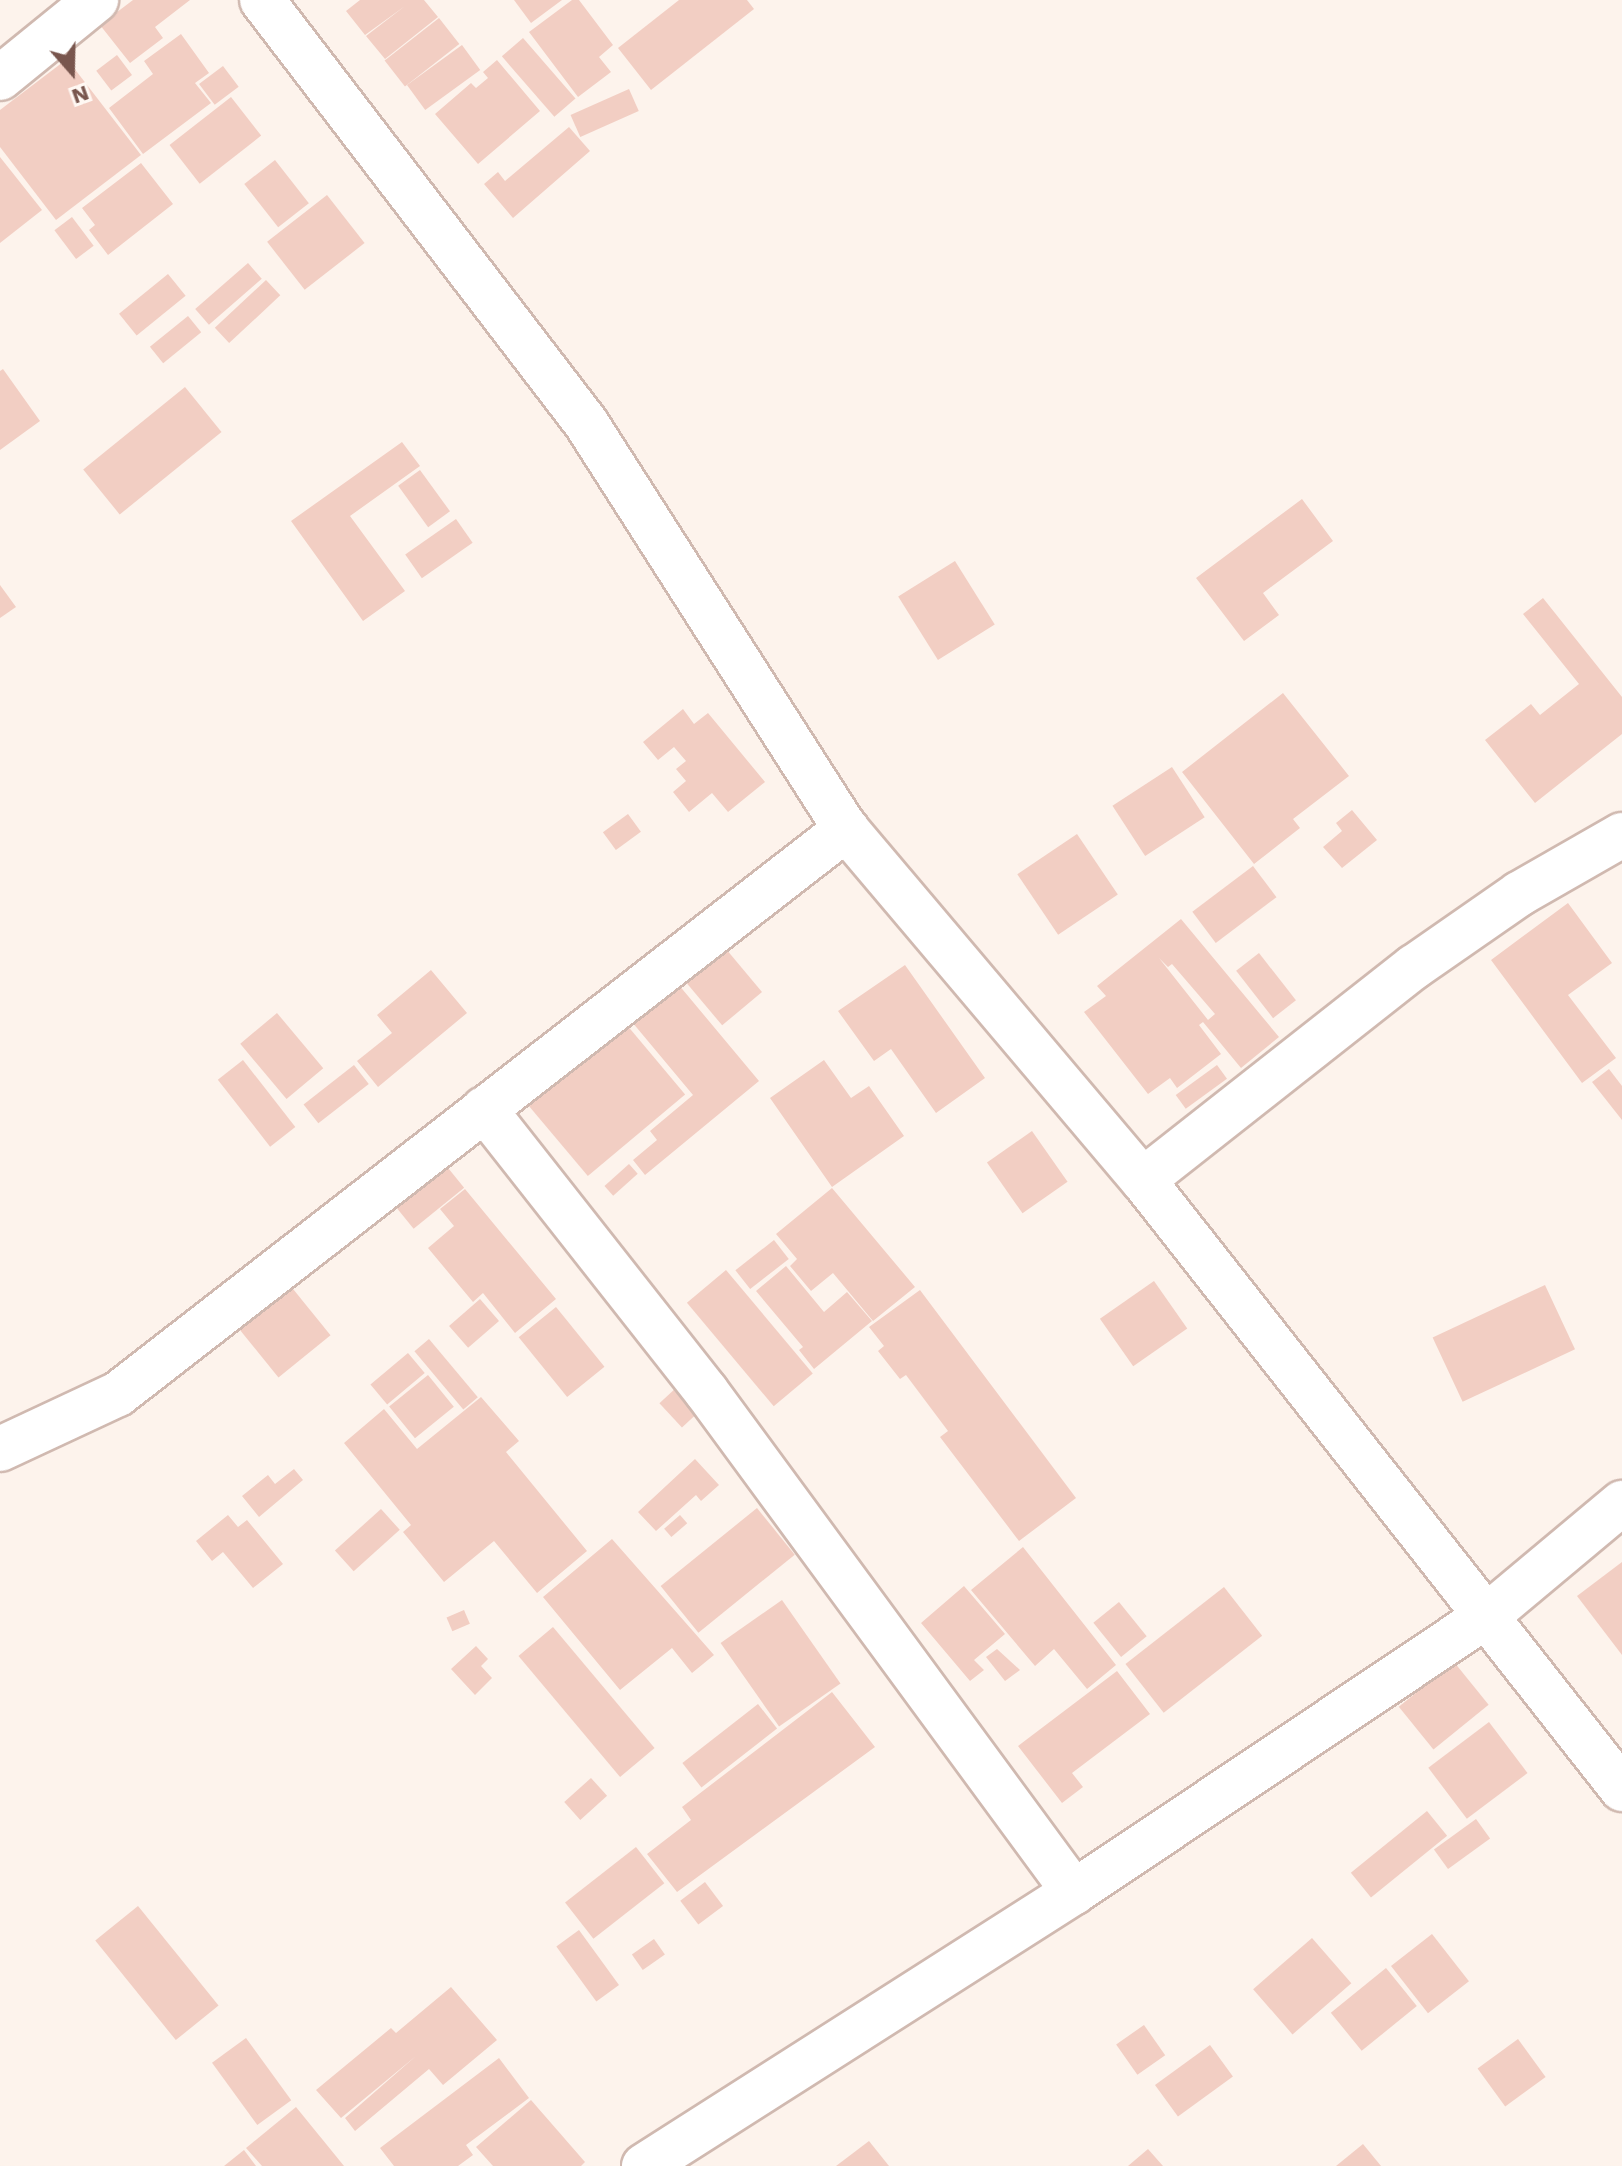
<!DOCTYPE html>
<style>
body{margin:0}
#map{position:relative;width:1622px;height:2166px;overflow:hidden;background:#fdf3ec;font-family:"Work Sans",sans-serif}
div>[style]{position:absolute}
.building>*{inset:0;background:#f2cec3;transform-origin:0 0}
.roads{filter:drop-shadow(2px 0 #d0b9b0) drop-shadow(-2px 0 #d0b9b0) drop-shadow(0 2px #d0b9b0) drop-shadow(0 -2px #d0b9b0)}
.minor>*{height:44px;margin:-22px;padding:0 22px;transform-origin:22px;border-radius:22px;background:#fff}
span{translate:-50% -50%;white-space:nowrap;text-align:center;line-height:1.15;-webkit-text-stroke:8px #fff8f3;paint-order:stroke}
.north{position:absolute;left:32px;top:32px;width:80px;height:80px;-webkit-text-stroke:6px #fff8f3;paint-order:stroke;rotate:160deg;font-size:22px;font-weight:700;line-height:32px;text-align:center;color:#79564e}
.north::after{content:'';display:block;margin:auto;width:28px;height:36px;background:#79564e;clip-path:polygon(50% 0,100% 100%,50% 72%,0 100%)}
</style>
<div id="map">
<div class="building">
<div style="clip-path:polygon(133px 0,190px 0,155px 27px,163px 38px,130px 63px,100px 25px)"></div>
<div style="clip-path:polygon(360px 0,424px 0,438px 17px,385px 59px,366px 36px,405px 6px,365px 35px,346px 11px)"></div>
<div style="clip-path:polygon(514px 0,562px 0,531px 23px)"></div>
<div style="clip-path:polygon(572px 0,579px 0,613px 45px,599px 57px,611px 72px,578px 97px,529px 32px)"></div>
<div style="clip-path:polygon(679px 0,747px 0,754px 9px,651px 90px,618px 48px)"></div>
<div style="left:439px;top:18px;width:33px;height:69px;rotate:52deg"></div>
<div style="clip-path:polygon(181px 34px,209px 73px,195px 83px,211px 103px,143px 154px,109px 108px,153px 74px,144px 61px)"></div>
<div style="left:523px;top:38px;width:80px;height:28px;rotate:49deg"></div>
<div style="left:462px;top:45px;width:31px;height:68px;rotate:54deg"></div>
<div style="left:117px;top:55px;width:25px;height:26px;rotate:53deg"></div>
<div style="clip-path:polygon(67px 59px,141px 155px,56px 220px,0 147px,0 110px)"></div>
<div style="clip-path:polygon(497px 60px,540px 111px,478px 164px,435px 114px,471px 83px,476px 88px,488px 78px,483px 72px)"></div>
<div style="left:223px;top:66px;width:26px;height:30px;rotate:53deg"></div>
<div style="left:629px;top:89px;width:24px;height:64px;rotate:66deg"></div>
<div style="left:231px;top:97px;width:49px;height:78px;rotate:52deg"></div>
<div style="clip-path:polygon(569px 127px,590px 151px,513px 218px,484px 184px,498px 172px,505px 181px)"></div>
<div style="clip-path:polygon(0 157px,42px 210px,0 243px)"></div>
<div style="left:275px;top:160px;width:55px;height:39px;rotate:52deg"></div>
<div style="clip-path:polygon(141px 163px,173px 204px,108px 255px,89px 230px,95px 225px,82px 208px)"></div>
<div style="left:327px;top:195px;width:61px;height:76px;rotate:52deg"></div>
<div style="left:72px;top:217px;width:36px;height:22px;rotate:53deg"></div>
<div style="left:248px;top:263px;width:21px;height:70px;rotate:49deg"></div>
<div style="left:168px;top:274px;width:28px;height:63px;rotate:51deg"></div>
<div style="left:266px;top:280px;width:21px;height:70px;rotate:47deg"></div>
<div style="left:188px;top:316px;width:21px;height:49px;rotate:51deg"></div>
<div style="clip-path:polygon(3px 369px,40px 421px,0 450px,0 371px)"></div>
<div style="left:185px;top:387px;width:58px;height:131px;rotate:51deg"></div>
<div style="clip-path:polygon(402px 442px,420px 466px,350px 516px,405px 591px,363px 621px,291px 521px)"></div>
<div style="left:420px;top:470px;width:51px;height:27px;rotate:54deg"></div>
<div style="clip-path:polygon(1302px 499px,1333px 541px,1263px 593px,1279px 615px,1244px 641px,1196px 578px)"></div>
<div style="left:456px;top:519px;width:29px;height:62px;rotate:55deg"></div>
<div style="left:955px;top:561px;width:75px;height:67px;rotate:58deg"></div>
<div style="clip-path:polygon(0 585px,16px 607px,0 618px)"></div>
<div style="clip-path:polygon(1543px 598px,1622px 697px,1622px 734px,1535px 803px,1485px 740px,1531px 704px,1540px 715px,1579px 684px,1523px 614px)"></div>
<div style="clip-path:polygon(1283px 693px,1349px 776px,1293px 819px,1300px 828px,1254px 864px,1182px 772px)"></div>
<div style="clip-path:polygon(683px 709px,694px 724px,708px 713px,765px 782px,728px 812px,712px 793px,689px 812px,673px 792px,686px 781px,676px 769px,686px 761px,674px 747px,658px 760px,643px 742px)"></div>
<div style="left:1172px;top:767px;width:60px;height:71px;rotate:57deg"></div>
<div style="clip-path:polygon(1352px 810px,1377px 840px,1342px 868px,1323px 847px,1342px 831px,1336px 823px)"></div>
<div style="left:628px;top:814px;width:22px;height:31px;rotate:54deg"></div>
<div style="left:1077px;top:834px;width:73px;height:72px;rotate:56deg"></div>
<div style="left:1253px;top:866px;width:39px;height:76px;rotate:53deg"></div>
<div style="clip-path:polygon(1568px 903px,1612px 963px,1568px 995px,1616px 1058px,1582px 1083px,1491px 960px)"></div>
<div style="clip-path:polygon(evenodd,1181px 919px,1279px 1037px,1241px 1068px,1203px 1022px,1199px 1025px,1221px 1054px,1177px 1088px,1170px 1078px,1148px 1094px,1084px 1012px,1106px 996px,1097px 986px,1181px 919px,1159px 958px,1168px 967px,1172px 964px,1215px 1014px,1208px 1020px,1159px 958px)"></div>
<div style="left:726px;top:949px;width:56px;height:52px;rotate:50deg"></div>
<div style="left:1259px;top:953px;width:60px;height:29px;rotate:52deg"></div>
<div style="clip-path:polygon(905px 965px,985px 1078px,936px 1113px,891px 1049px,874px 1061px,838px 1011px)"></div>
<div style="clip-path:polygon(431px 970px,467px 1013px,378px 1087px,357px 1061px,392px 1033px,377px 1015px)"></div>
<div style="clip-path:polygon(673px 978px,759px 1081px,645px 1175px,633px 1160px,657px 1140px,650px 1131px,693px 1095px,627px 1016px)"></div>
<div style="left:277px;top:1013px;width:72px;height:48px;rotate:50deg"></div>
<div style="left:626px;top:1024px;width:92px;height:127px;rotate:50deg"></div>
<div style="left:243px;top:1060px;width:85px;height:32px;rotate:52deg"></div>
<div style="clip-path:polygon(824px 1060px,851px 1098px,869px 1086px,904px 1136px,832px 1187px,770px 1098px)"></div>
<div style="left:354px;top:1065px;width:24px;height:64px;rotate:52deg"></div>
<div style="left:1217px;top:1065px;width:17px;height:51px;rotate:54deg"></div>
<div style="clip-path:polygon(1609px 1069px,1622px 1086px,1622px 1120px,1592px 1082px)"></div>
<div style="left:1032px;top:1131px;width:62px;height:55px;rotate:55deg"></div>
<div style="left:444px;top:1163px;width:32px;height:65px;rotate:51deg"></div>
<div style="left:629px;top:1164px;width:13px;height:33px;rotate:48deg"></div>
<div style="clip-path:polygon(832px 1188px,915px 1287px,873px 1321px,833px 1273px,811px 1291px,790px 1266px,797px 1259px,776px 1234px)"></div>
<div style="clip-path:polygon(465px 1189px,556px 1299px,515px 1333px,483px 1293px,473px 1302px,428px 1248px,454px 1226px,440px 1209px)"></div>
<div style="left:774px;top:1240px;width:24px;height:49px;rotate:52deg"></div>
<div style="clip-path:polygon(786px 1266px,824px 1312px,847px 1292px,872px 1321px,814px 1369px,799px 1350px,803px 1347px,756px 1291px)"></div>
<div style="left:726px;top:1270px;width:135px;height:51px;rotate:50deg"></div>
<div style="left:1154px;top:1281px;width:58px;height:66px;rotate:55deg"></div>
<div style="left:289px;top:1284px;width:66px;height:67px;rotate:51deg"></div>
<div style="left:1545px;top:1285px;width:71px;height:124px;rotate:65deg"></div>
<div style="clip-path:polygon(920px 1290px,1076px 1498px,1019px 1541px,940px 1437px,948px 1431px,906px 1375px,900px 1379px,878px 1351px,884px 1346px,869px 1327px)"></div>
<div style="left:480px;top:1299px;width:29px;height:41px;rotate:49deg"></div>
<div style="left:556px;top:1307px;width:77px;height:48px;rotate:51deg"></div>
<div style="left:429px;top:1339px;width:76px;height:19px;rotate:50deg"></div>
<div style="left:408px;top:1353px;width:26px;height:49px;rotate:50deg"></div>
<div style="left:428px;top:1375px;width:41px;height:50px;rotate:51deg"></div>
<div style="left:677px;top:1387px;width:33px;height:24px;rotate:47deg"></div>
<div style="clip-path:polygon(481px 1397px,519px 1441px,506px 1452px,587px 1551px,537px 1593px,494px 1541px,444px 1582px,403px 1532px,411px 1525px,344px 1443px,384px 1409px,417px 1449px)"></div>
<div style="clip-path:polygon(695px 1459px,719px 1485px,701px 1501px,696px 1495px,656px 1531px,638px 1512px)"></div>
<div style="clip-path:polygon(294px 1469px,303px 1480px,259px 1517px,242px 1496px,268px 1475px,275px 1484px)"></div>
<div style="left:757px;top:1508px;width:60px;height:124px;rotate:51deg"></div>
<div style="left:381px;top:1509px;width:28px;height:62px;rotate:48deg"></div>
<div style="clip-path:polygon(228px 1515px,238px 1527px,247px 1520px,283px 1564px,253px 1588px,223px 1552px,212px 1561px,196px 1541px)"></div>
<div style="left:680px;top:1515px;width:11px;height:21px;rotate:49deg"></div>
<div style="clip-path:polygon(612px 1539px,714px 1655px,692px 1673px,672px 1648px,620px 1690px,543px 1597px)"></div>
<div style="clip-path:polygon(1023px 1547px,1116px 1665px,1087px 1689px,1054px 1649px,1035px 1666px,971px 1590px)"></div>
<div style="clip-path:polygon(1622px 1562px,1622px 1655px,1577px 1596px)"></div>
<div style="clip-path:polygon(964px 1586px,1005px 1634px,974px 1660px,984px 1670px,970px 1681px,921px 1623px)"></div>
<div style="left:1224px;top:1587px;width:62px;height:125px;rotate:52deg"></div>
<div style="left:782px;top:1600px;width:102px;height:75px;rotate:55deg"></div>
<div style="left:1119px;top:1602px;width:44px;height:33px;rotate:51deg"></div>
<div style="left:464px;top:1610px;width:15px;height:19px;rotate:67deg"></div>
<div style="left:553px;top:1627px;width:158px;height:45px;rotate:50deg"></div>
<div style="clip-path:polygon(476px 1646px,488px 1659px,481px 1666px,492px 1678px,475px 1695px,451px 1669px)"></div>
<div style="clip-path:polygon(997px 1649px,1020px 1670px,1005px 1681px,986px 1657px)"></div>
<div style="left:1454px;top:1662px;width:55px;height:71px;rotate:51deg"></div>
<div style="clip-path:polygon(1117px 1671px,1150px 1714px,1072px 1773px,1083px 1787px,1062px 1803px,1018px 1746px)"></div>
<div style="clip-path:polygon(832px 1692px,875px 1747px,677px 1892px,647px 1854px,691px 1820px,682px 1807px)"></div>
<div style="left:758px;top:1704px;width:31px;height:96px;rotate:52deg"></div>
<div style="left:1489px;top:1722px;width:64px;height:76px;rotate:53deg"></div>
<div style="left:591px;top:1778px;width:24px;height:36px;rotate:48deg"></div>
<div style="left:1427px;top:1811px;width:32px;height:98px;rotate:51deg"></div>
<div style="left:1476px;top:1819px;width:24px;height:52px;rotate:54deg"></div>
<div style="left:636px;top:1847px;width:46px;height:90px;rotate:52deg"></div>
<div style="left:705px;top:1882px;width:30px;height:31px;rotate:53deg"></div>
<div style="left:138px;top:1906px;width:128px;height:55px;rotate:51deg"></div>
<div style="left:579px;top:1930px;width:68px;height:28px;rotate:54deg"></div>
<div style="left:1432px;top:1934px;width:60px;height:52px;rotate:52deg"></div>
<div style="left:1312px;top:1938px;width:60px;height:78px;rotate:49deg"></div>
<div style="left:654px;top:1939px;width:19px;height:27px;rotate:55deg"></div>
<div style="left:1386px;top:1968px;width:49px;height:71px;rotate:51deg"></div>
<div style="clip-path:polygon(451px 1987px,497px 2040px,443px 2085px,429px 2069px,355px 2131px,345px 2118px,416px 2056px,341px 2118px,316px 2090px,391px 2028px,396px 2033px)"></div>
<div style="left:1144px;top:2025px;width:37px;height:34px;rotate:55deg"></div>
<div style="left:246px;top:2038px;width:77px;height:42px;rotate:54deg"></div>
<div style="left:1518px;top:2039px;width:47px;height:50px;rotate:54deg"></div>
<div style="left:1210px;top:2045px;width:39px;height:68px;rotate:54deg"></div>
<div style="clip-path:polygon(499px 2058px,529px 2098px,466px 2145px,473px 2155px,458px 2166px,394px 2166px,380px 2148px)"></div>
<div style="clip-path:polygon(531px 2100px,585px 2162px,581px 2166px,493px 2166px,476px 2147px)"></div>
<div style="clip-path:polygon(296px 2107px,344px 2166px,262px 2166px,246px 2148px)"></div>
<div style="clip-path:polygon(869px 2141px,889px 2166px,836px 2166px)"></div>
<div style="clip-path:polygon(1363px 2144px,1381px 2166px,1336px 2166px)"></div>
<div style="clip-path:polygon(1148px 2149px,1163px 2166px,1128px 2166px)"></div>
<div style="clip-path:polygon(244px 2150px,256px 2166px,224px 2166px)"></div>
</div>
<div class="roads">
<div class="minor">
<div style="left:262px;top:0;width:533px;rotate:52.55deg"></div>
<div style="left:586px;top:423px;width:482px;rotate:57.4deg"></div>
<div style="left:846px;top:829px;width:460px;rotate:49.8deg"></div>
<div style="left:1143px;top:1180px;width:775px;rotate:51.81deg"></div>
<div style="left:0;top:78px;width:124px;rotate:-39.1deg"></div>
<div style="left:484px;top:1109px;width:359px;rotate:51.8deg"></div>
<div style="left:706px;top:1391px;width:622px;rotate:53.7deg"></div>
<div style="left:1143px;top:1180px;width:345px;rotate:-38.2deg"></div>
<div style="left:1414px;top:967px;width:128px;rotate:-34.8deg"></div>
<div style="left:1519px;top:894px;width:119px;rotate:-29.8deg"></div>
<div style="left:0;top:1449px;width:130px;rotate:-25deg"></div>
<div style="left:118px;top:1394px;width:922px;rotate:-37.81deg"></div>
<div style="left:644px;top:2166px;width:510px;rotate:-32.51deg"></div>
<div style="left:1074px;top:1892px;width:498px;rotate:-33.8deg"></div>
<div style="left:1488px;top:1615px;width:175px;rotate:-39.9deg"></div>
</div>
</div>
<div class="north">N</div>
</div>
